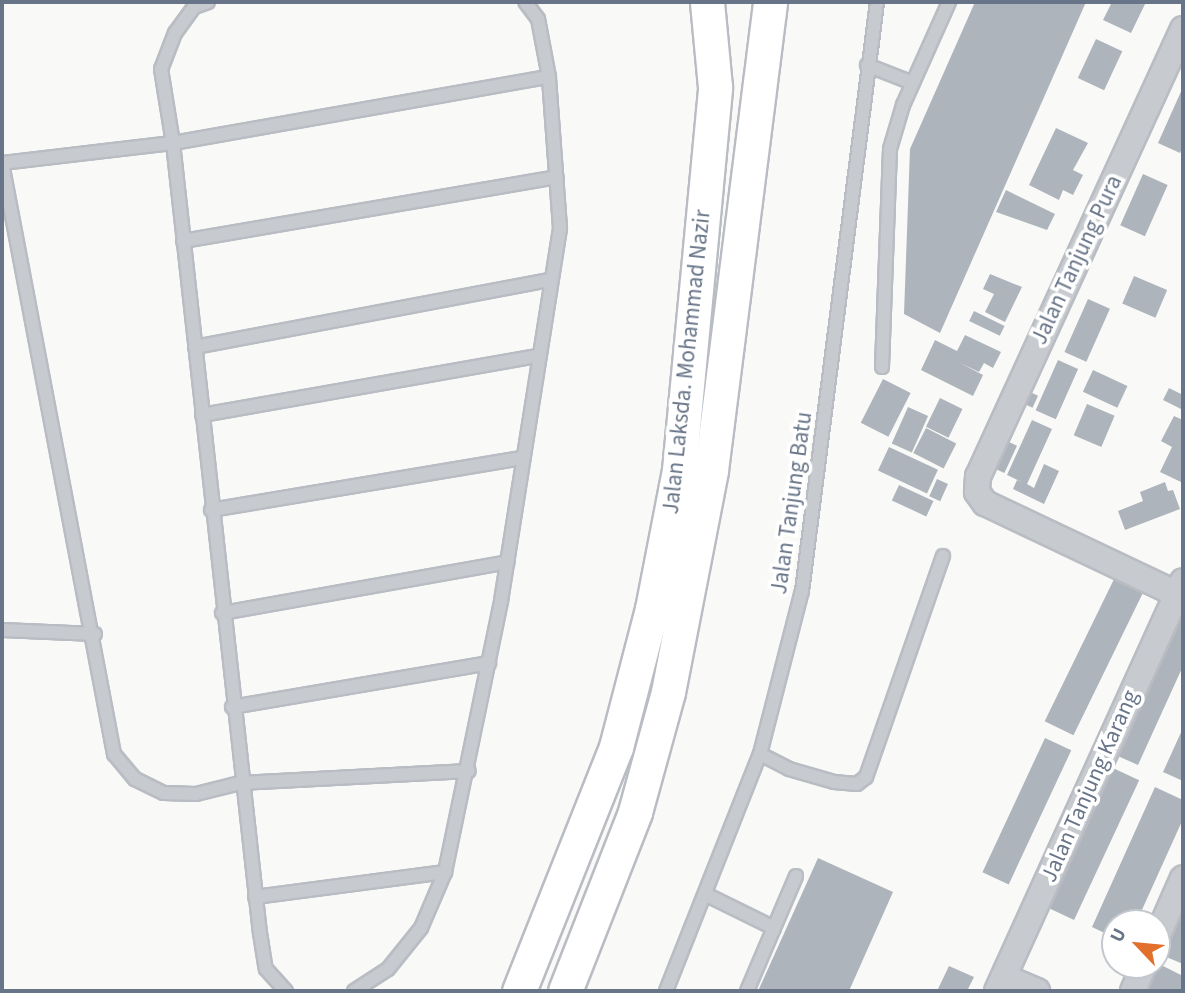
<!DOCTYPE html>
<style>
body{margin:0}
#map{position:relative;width:1185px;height:993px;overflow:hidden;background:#f9f9f7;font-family:"Source Sans 3",sans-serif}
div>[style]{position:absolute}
.building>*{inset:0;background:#aeb4bc;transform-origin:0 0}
.roads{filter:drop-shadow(2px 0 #b9bdc3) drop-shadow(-2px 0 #b9bdc3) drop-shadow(0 2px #b9bdc3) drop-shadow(0 -2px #b9bdc3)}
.service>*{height:12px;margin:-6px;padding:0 6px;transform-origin:6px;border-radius:6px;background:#c7cace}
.minor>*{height:24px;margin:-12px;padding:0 12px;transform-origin:12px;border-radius:12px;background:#c7cace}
.secondary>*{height:33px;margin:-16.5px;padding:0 16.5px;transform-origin:16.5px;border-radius:16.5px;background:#fff}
span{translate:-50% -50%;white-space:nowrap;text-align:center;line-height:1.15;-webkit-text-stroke:7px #fff;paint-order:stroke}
.street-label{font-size:23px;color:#687588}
.frame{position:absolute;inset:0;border:4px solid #687588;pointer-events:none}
.north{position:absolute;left:1101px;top:909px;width:70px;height:70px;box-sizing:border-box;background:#fff;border:2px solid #c3c8cf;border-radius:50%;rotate:296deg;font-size:19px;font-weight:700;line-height:28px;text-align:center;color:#687588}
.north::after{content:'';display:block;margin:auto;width:24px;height:32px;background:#e36f2d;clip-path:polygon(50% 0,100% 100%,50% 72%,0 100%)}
</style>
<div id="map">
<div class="building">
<div style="clip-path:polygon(975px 2px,1086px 2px,940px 333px,904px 314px,910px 149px)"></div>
<div style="clip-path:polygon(1112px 2px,1146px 2px,1131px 33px,1103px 20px)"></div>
<div style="left:1096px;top:39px;width:29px;height:43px;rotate:25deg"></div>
<div style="clip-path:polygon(1183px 87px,1183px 146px,1180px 153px,1158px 143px)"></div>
<div style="clip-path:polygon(1056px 128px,1088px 143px,1073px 170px,1083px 175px,1073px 195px,1063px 190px,1059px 200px,1029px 185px)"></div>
<div style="left:1143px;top:174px;width:27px;height:56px;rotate:24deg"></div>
<div style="clip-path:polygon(1006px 190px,1055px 214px,1047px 230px,996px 212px)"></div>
<div style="clip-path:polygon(990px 274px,1022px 287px,1005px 322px,985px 312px,994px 294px,983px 289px)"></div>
<div style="left:1134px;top:276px;width:36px;height:30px;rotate:23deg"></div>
<div style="left:1088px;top:299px;width:24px;height:58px;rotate:24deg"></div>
<div style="left:974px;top:311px;width:34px;height:11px;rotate:26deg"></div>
<div style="clip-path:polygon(965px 335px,1001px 352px,993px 368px,984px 363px,979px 372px,960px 363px,983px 375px,973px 396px,921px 370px,935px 340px,957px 351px)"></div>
<div style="left:1058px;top:360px;width:22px;height:55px;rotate:24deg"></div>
<div style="left:1093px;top:370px;width:38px;height:24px;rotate:25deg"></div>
<div style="left:883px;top:379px;width:31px;height:49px;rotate:27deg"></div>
<div style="left:1019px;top:387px;width:21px;height:13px;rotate:25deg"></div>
<div style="clip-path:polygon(1169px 388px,1181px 394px,1183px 410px,1163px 400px)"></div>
<div style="left:940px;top:398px;width:25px;height:32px;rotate:26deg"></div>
<div style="left:1087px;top:404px;width:30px;height:34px;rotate:23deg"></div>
<div style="left:908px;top:407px;width:22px;height:40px;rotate:24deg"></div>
<div style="clip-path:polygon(1174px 416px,1183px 420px,1181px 482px,1160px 472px,1172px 447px,1161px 441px)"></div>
<div style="clip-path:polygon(1032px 420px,1052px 429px,1027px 484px,1034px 488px,1044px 464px,1059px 471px,1044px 504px,1013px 489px,1017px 480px,1024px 483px,1007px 475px)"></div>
<div style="left:926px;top:428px;width:34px;height:28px;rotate:27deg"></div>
<div style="left:998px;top:437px;width:21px;height:30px;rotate:25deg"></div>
<div style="left:889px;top:447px;width:54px;height:26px;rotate:25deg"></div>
<div style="left:937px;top:479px;width:12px;height:19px;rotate:24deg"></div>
<div style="clip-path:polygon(1165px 482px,1168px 491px,1173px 490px,1180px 509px,1125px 530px,1118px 511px,1143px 501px,1140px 492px)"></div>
<div style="left:899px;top:485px;width:38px;height:17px;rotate:25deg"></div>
<div style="left:1117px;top:573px;width:32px;height:165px;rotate:26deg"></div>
<div style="clip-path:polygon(1183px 600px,1183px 666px,1138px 765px,1111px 753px)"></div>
<div style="clip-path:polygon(1183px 728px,1183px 781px,1163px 772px)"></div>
<div style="left:1045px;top:738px;width:29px;height:148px;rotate:25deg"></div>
<div style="left:1102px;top:763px;width:41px;height:154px;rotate:25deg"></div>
<div style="clip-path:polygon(1155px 787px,1183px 800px,1183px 819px,1136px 923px,1115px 923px,1115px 938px,1092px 927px)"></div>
<div style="clip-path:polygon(818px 858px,893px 892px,849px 991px,758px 991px)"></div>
<div style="clip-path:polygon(1183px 884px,1183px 964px,1157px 953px,1157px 943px)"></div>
<div style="clip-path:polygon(1157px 963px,1183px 976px,1183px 991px,1140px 991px,1148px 965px)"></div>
<div style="clip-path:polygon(949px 966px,974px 977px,967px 991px,937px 991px)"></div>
</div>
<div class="roads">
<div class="service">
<div style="left:208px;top:2px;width:15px;rotate:160deg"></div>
<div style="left:194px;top:7px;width:32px;rotate:126deg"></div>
<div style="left:175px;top:33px;width:39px;rotate:111deg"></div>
<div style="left:161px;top:69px;width:75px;rotate:80.8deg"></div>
<div style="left:173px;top:143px;width:795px;rotate:83.72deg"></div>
<div style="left:260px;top:933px;width:36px;rotate:81deg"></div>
<div style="left:266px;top:969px;width:30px;rotate:48deg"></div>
<div style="left:867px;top:65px;width:49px;rotate:21.4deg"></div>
<div style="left:2px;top:163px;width:602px;rotate:79.27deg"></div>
<div style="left:114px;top:754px;width:33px;rotate:50deg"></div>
<div style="left:135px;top:779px;width:32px;rotate:26deg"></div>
<div style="left:164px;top:793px;width:32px;rotate:2deg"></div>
<div style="left:196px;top:794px;width:45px;rotate:-14deg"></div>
<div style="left:240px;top:783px;width:229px;rotate:-3deg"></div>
<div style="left:2px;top:163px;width:172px;rotate:-6.7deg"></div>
<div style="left:173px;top:143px;width:382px;rotate:-10deg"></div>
<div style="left:183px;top:241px;width:379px;rotate:-9.7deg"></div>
<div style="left:195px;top:347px;width:361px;rotate:-10.7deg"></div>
<div style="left:882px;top:367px;width:218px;rotate:-87.9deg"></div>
<div style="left:890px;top:149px;width:46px;rotate:-73.5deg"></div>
<div style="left:903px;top:105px;width:113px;rotate:-65.9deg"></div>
<div style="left:202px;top:415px;width:341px;rotate:-10deg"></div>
<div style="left:211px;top:510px;width:315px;rotate:-9.5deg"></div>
<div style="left:222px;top:613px;width:290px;rotate:-10.1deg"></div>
<div style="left:2px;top:630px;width:93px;rotate:2.5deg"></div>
<div style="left:232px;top:707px;width:261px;rotate:-9.7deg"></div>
<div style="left:760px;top:754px;width:33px;rotate:27deg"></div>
<div style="left:789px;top:769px;width:47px;rotate:16.1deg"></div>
<div style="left:834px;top:782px;width:23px;rotate:5deg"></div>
<div style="left:857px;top:784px;width:11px;rotate:-38deg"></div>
<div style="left:866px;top:777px;width:234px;rotate:-70.8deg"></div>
<div style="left:705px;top:894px;width:77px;rotate:26.2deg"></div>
<div style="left:255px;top:897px;width:192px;rotate:-7.5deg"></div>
<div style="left:354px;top:991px;width:40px;rotate:-32.9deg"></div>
<div style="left:388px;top:969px;width:53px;rotate:-51.2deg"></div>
<div style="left:421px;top:928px;width:61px;rotate:-66.8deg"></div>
<div style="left:445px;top:872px;width:277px;rotate:-78.3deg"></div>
<div style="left:501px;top:601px;width:378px;rotate:-81deg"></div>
<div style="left:560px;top:228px;width:151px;rotate:-94.2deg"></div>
<div style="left:549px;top:77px;width:59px;rotate:-100.7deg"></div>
<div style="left:538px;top:19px;width:21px;rotate:-127deg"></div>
<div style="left:666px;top:991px;width:255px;rotate:-68.4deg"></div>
<div style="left:760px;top:754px;width:168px;rotate:-75.6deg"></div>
<div style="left:802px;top:591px;width:594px;rotate:-82.74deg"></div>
<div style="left:747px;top:991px;width:125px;rotate:-66.9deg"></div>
</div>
<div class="minor">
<div style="left:1183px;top:29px;width:492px;rotate:114.6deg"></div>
<div style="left:978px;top:476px;width:16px;rotate:94deg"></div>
<div style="left:977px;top:492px;width:14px;rotate:54deg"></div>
<div style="left:985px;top:503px;width:219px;rotate:25.4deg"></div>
<div style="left:1157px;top:937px;width:64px;rotate:-66.2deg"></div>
<div style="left:1004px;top:977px;width:36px;rotate:23deg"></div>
<div style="left:997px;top:991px;width:450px;rotate:-65.6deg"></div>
<div style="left:1133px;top:991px;width:28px;rotate:-67deg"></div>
</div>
<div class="secondary">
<div style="left:519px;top:991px;width:263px;rotate:-68.3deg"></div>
<div style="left:616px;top:747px;width:143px;rotate:-75.4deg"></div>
<div style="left:652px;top:609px;width:142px;rotate:-79deg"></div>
<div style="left:679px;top:470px;width:385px;rotate:-84.6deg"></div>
<div style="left:715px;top:87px;width:85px;rotate:-95.4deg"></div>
<div style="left:565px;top:991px;width:192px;rotate:-68.6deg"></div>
<div style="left:635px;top:812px;width:124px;rotate:-74.6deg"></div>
<div style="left:668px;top:692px;width:226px;rotate:-79deg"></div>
<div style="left:711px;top:470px;width:472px;rotate:-82.8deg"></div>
</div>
</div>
<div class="street-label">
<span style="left:1077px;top:260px;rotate:-65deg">Jalan Tanjung Pura</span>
<span style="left:687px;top:362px;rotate:-84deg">Jalan Laksda. Mohammad Nazir</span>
<span style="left:792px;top:503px;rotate:-82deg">Jalan Tanjung Batu</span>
<span style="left:1090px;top:786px;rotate:-66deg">Jalan Tanjung Karang</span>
</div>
<div class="frame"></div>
<div class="north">U</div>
</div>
